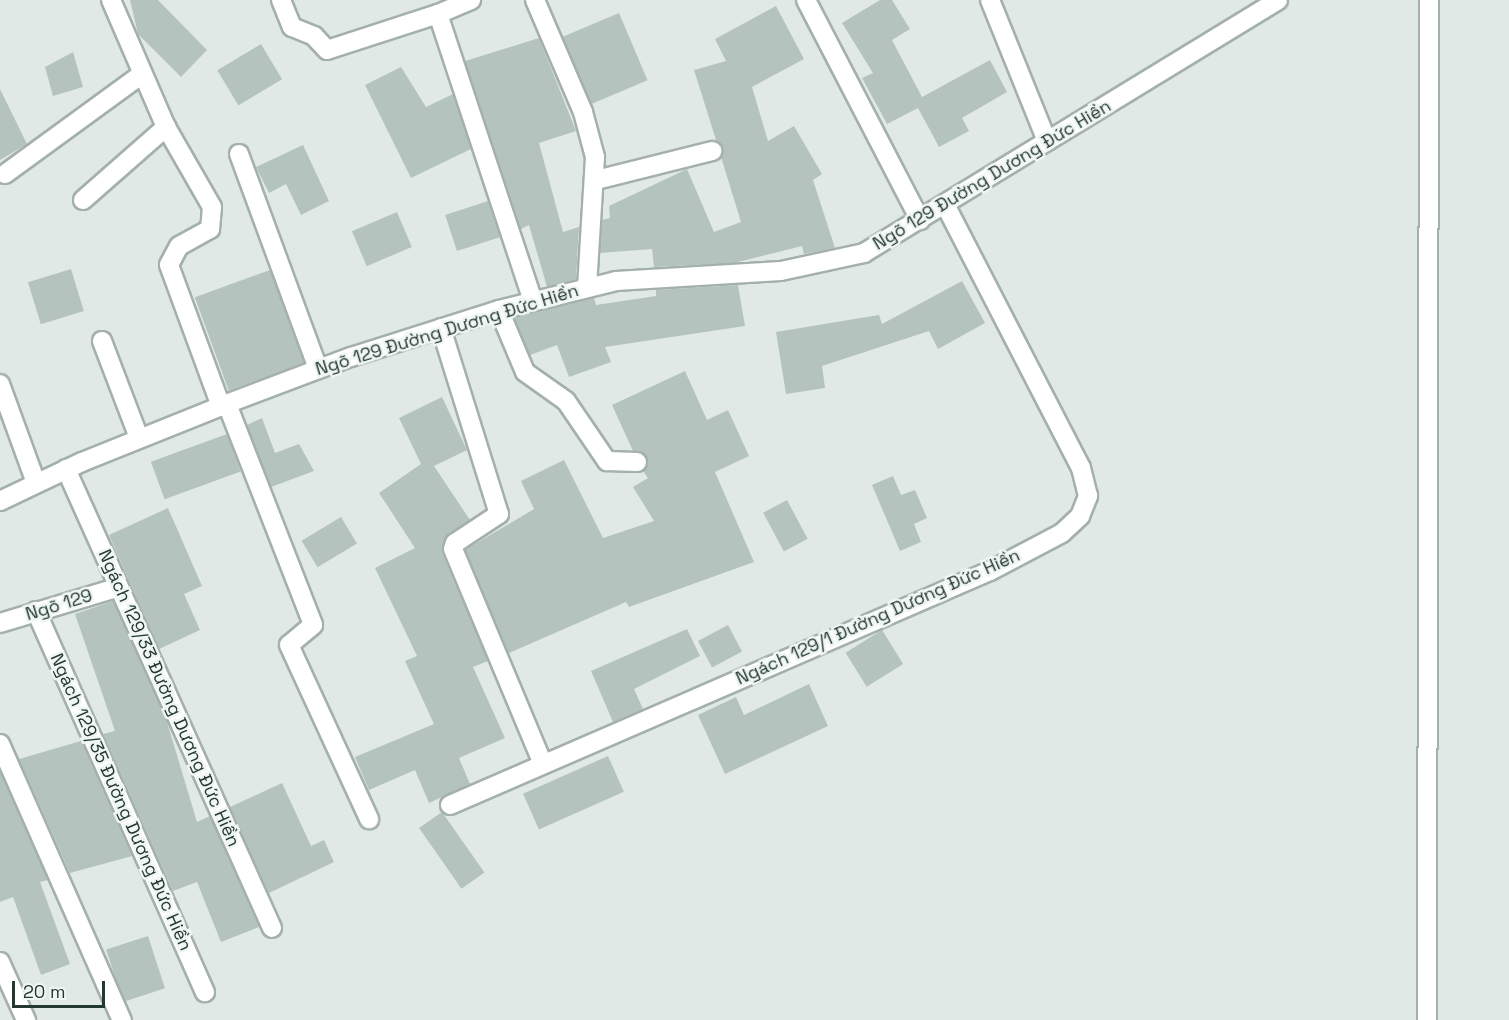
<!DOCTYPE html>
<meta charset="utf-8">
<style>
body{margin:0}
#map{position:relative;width:1509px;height:1020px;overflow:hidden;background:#e0e9e6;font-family:"Space Grotesk",sans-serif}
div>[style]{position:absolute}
.building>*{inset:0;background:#b5c3bf;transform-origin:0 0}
.roads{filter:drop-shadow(2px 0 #a4b0ad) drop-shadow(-2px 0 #a4b0ad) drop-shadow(0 2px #a4b0ad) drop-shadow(0 -2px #a4b0ad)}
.minor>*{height:18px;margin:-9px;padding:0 9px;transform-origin:9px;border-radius:9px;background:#fff}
span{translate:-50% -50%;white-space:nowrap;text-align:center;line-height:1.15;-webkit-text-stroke:5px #f0f6f3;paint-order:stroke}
.street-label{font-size:18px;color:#233733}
.scale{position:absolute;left:12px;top:981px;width:93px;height:27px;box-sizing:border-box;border:3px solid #233733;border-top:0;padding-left:8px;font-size:18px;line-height:21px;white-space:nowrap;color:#233733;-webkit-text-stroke:4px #f0f6f3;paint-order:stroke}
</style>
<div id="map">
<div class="building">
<div style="clip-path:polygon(130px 0,158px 0,207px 50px,181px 77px,138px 34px)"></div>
<div style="clip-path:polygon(880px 0,892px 0,910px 29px,892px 40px,922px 97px,990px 60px,1007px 92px,962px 118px,969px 131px,939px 147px,918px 108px,887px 124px,862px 78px,873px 73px,842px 23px)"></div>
<div style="clip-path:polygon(776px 6px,804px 59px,752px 87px,768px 141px,794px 126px,822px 174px,813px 180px,835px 248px,804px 254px,802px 246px,734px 263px,654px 267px,652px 249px,600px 253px,602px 220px,610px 218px,609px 206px,687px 169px,714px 232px,741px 222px,721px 157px,723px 148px,716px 140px,694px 70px,726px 61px,715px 39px)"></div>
<div style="left:619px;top:13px;width:73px;height:61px;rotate:67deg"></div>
<div style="clip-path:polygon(539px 38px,576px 131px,539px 143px,563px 232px,579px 227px,576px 279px,547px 287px,529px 225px,521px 229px,465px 61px)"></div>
<div style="left:261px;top:44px;width:41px;height:51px;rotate:59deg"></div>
<div style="clip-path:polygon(73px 52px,83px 87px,53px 96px,45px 67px)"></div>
<div style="clip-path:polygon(401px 67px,426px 107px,453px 94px,471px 149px,411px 178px,365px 85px)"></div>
<div style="clip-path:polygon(0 89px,27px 144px,0 160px)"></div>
<div style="clip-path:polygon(303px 145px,329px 201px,301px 215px,286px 184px,269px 193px,256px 167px)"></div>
<div style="left:488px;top:201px;width:38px;height:45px;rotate:72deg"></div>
<div style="left:397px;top:212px;width:38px;height:49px;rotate:67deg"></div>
<div style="left:71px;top:269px;width:44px;height:45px;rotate:73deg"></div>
<div style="left:270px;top:270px;width:99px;height:80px;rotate:70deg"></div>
<div style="clip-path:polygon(962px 281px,985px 323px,938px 349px,929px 331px,822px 366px,825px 388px,786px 394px,776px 332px,879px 315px,882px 324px)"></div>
<div style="clip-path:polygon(738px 285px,745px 326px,605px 347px,611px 362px,569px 377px,557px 345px,530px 355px,514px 318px,594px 298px,596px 305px,656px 296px,656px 290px)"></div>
<div style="clip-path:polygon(685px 371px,707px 420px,728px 410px,749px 456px,715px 472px,754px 562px,629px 607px,626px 602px,509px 653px,465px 550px,534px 509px,521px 481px,564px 460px,603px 538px,654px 521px,633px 487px,648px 478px,643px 471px,647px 457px,633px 451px,612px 405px)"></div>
<div style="clip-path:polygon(442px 397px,467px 450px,434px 466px,470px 520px,448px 534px,442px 553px,488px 661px,473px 667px,505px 738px,459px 758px,470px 784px,429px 803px,415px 770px,369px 790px,355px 757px,434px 724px,405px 661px,417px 656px,375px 568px,415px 548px,379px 493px,421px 464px,399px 418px)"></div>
<div style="clip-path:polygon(262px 418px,275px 453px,299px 444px,314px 471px,271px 487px,247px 425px)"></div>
<div style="left:227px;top:434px;width:40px;height:81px;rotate:70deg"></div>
<div style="clip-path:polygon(893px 476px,901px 495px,915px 490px,927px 518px,914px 524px,921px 542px,900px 551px,872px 485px)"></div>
<div style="left:787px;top:500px;width:44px;height:27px;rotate:62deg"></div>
<div style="clip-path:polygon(168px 508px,202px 586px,184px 594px,200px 630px,159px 649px,109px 535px)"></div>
<div style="left:341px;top:517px;width:31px;height:46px;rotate:59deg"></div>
<div style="clip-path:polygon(113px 601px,167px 722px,197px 822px,210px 816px,259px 927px,221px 942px,197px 882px,173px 891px,103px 734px,115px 731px,75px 614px)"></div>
<div style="left:728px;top:625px;width:30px;height:34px;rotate:62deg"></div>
<div style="clip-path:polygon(687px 629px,700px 656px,634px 689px,643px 709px,613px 722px,591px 671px)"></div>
<div style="left:882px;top:630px;width:40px;height:43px;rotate:58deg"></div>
<div style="clip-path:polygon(809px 684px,828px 726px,725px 774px,698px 715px,736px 697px,744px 715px)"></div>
<div style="clip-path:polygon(81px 741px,132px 856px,70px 873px,19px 759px)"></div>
<div style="left:608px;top:756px;width:39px;height:93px;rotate:66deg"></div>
<div style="clip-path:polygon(0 772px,48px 880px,40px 882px,70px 964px,41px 975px,13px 897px,0 902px)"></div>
<div style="clip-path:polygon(282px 783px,311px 846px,324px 840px,334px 862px,269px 893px,230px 807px)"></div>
<div style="left:442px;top:812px;width:74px;height:28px;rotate:55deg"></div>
<div style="left:148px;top:936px;width:55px;height:44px;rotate:72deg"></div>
</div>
<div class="roads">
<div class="minor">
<div style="left:111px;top:0;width:138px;rotate:66.6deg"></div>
<div style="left:166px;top:127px;width:92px;rotate:60.1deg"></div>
<div style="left:212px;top:207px;width:22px;rotate:95deg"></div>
<div style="left:210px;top:229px;width:35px;rotate:151deg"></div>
<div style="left:179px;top:246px;width:21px;rotate:118deg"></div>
<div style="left:169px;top:265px;width:150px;rotate:69.8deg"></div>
<div style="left:281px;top:0;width:29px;rotate:68deg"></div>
<div style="left:292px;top:27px;width:24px;rotate:22deg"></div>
<div style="left:314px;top:36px;width:19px;rotate:47deg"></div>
<div style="left:327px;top:50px;width:117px;rotate:-18deg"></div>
<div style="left:438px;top:14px;width:302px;rotate:71.7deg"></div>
<div style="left:535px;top:0;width:122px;rotate:66.8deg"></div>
<div style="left:583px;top:112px;width:47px;rotate:75.1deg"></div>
<div style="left:595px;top:157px;width:130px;rotate:93.5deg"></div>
<div style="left:806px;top:0;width:248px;rotate:62.6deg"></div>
<div style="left:990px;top:0;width:152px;rotate:68deg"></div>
<div style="left:438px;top:14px;width:36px;rotate:-23deg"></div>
<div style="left:239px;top:154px;width:229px;rotate:69.8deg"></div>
<div style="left:5px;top:174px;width:168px;rotate:-36.1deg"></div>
<div style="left:596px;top:180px;width:120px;rotate:-14deg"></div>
<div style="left:83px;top:200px;width:111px;rotate:-41.3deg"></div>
<div style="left:499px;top:310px;width:67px;rotate:67.2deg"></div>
<div style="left:525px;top:372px;width:50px;rotate:35.3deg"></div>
<div style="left:566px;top:401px;width:73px;rotate:55.7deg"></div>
<div style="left:607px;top:461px;width:30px;rotate:2deg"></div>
<div style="left:441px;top:328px;width:195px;rotate:72.7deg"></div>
<div style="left:499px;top:514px;width:53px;rotate:146.6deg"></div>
<div style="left:455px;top:543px;width:6px;rotate:108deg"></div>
<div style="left:453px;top:549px;width:231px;rotate:67.3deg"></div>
<div style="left:102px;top:341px;width:104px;rotate:69.1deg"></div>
<div style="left:0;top:384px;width:105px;rotate:70deg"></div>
<div style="left:227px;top:404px;width:237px;rotate:68.7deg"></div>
<div style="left:313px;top:625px;width:31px;rotate:140deg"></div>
<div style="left:289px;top:645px;width:192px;rotate:65.3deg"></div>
<div style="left:66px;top:469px;width:503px;rotate:65.83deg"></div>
<div style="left:0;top:501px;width:91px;rotate:-25.4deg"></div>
<div style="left:82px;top:462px;width:150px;rotate:-21.9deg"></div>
<div style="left:221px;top:406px;width:139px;rotate:-20.7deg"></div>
<div style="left:351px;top:357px;width:155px;rotate:-17.6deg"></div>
<div style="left:499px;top:310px;width:121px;rotate:-13.9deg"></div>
<div style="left:616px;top:281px;width:165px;rotate:-3.5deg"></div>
<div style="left:781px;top:271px;width:85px;rotate:-12.2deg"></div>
<div style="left:864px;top:253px;width:485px;rotate:-31.4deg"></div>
<div style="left:36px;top:611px;width:417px;rotate:66.1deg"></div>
<div style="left:0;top:623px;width:124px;rotate:-16.8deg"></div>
<div style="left:0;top:744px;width:302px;rotate:66.2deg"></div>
<div style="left:450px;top:805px;width:589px;rotate:-23.43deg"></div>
<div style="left:990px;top:571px;width:81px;rotate:-27.8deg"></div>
<div style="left:1062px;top:533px;width:25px;rotate:-43deg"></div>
<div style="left:1080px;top:516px;width:22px;rotate:-68deg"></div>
<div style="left:1088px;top:496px;width:29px;rotate:-104deg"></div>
<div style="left:1081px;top:468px;width:296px;rotate:-117.3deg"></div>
<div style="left:0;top:962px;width:64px;rotate:65.9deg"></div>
<div style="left:1427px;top:1020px;width:1020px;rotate:-89.89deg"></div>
</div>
</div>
<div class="street-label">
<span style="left:992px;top:175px;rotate:-31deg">Ngõ 129 Đường Dương Đức Hiền</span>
<span style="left:447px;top:330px;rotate:-17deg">Ngõ 129 Đường Dương Đức Hiền</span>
<span style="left:59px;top:605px;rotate:-17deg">Ngõ 129</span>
<span style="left:878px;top:617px;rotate:-24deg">Ngách 129/1 Đường Dương Đức Hiền</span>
<span style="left:169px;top:698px;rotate:66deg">Ngách 129/33 Đường Dương Đức Hiền</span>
<span style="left:121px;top:802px;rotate:66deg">Ngách 129/35 Đường Dương Đức Hiền</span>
</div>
<div class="scale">20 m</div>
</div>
